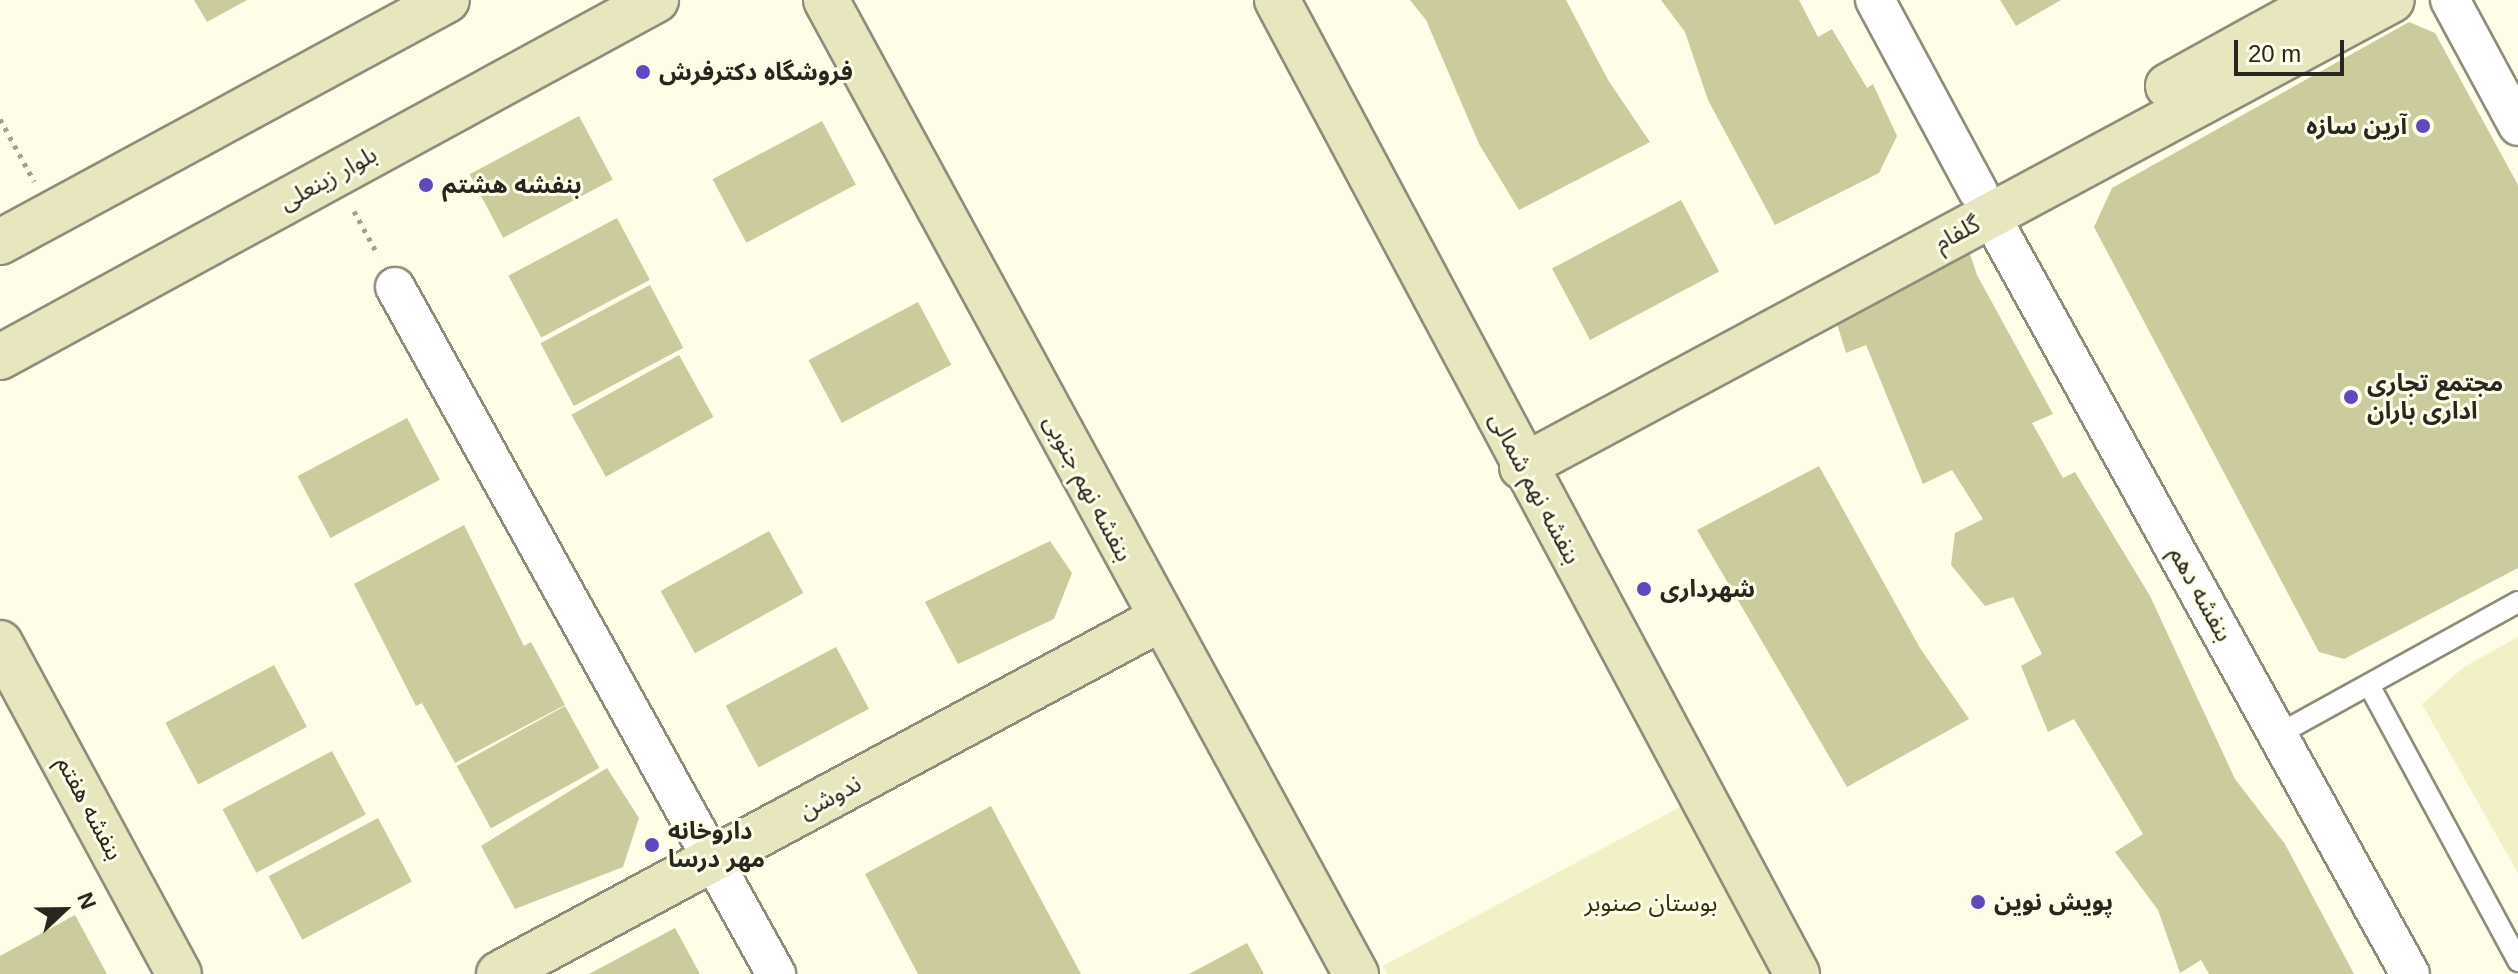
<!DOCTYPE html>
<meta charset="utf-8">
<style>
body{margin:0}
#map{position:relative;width:2518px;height:974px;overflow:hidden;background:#fdfde8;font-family:Helvetica,"Noto Sans Arabic",sans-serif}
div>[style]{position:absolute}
.green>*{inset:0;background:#f1f0c7}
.building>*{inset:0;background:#cccb9e;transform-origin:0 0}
.path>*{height:5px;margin-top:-2.5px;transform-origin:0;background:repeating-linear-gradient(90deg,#a1a192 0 4px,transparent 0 10px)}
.roads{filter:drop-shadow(2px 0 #8e8d7b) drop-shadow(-2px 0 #8e8d7b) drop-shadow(0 2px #8e8d7b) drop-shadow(0 -2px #8e8d7b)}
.lane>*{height:20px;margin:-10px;padding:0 10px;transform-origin:10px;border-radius:10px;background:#fff}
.street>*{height:38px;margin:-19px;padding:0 19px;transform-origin:19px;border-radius:19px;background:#fff}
.secondary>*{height:44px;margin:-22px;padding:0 22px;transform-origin:22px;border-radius:22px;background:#e8e6be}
.dots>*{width:22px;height:22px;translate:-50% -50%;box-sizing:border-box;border:4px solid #fdfde8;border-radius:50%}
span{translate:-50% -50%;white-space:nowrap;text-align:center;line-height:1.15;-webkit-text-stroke:6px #fdfde8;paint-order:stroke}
.poi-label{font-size:24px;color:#27271f;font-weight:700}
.left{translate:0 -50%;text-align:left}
.right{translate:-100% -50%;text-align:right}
.street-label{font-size:24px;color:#27271f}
.park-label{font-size:24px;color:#32300c}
.north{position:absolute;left:24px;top:870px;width:80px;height:80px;-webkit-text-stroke:6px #fdfde8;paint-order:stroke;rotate:68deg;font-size:22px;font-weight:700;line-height:32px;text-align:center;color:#27271f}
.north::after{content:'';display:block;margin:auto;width:28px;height:36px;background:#27271f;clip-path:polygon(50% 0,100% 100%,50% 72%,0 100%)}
.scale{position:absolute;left:2234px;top:40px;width:110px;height:36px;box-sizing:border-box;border:4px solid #27271f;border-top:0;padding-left:10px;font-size:24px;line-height:28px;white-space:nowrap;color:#27271f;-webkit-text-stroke:6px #fdfde8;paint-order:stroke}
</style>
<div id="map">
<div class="green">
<div style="clip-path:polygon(2518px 637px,2518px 873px,2422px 704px,2464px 667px)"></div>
<div style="clip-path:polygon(1682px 806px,1775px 974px,1387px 974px,1383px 966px)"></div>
</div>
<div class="building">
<div style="clip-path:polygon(194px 0,247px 0,207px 22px)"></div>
<div style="clip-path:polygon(1410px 0,1566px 0,1608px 80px,1650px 142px,1519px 210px,1479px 144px,1426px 20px)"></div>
<div style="clip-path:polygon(1661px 0,1799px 0,1818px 37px,1832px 29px,1867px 88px,1873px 84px,1897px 136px,1879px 173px,1775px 225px,1708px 100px,1685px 32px)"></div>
<div style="clip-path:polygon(2000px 0,2061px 0,2016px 26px)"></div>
<div style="clip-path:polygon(2409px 22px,2435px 33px,2518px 185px,2518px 568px,2344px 659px,2319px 652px,2094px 227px,2112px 188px)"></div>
<div style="left:579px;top:116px;width:72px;height:124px;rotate:62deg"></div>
<div style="left:822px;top:121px;width:72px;height:124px;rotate:62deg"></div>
<div style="left:1681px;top:200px;width:81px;height:146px;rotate:62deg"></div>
<div style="left:617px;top:218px;width:70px;height:123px;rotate:62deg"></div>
<div style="clip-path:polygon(1969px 251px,1977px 275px,2053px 414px,2032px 423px,2063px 478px,2075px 472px,2150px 596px,2235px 779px,2285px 844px,2354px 974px,2209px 974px,2201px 960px,2180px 973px,2158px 910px,2115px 852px,2143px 834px,2074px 719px,2048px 732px,2021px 666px,2042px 654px,2013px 597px,1985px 606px,1951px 565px,1955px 533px,1983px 519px,1952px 470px,1923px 484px,1866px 345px,1846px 353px,1832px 308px)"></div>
<div style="left:650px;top:285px;width:71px;height:124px;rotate:62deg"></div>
<div style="left:918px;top:302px;width:71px;height:124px;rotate:62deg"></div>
<div style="left:679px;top:355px;width:71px;height:123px;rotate:61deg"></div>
<div style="left:407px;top:418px;width:70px;height:124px;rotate:62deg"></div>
<div style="clip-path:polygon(1819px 466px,1920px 648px,1969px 719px,1847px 787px,1697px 530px)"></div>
<div style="clip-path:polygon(464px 525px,524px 646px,531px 642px,565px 705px,455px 763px,422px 703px,416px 706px,354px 584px)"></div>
<div style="left:769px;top:531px;width:71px;height:124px;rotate:61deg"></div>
<div style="clip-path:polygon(1050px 541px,1072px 573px,1054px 619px,958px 664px,925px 602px)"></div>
<div style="left:836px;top:647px;width:70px;height:125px;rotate:62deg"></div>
<div style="left:274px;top:665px;width:70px;height:123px;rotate:62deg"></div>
<div style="left:565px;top:706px;width:71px;height:124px;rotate:61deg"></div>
<div style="left:332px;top:751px;width:72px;height:124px;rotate:62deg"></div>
<div style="clip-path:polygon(607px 768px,639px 818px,623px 867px,515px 909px,481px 846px)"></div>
<div style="clip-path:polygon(991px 806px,1023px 866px,1081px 974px,918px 974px,865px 874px)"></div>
<div style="left:378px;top:818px;width:72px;height:124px;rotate:62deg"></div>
<div style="clip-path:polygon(75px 915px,107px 974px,0 974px,0 956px)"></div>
<div style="clip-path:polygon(675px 928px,700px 974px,589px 974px)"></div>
<div style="clip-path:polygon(1247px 943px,1264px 974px,1189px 974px)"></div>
</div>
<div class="path">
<div style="left:0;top:119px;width:71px;rotate:61.3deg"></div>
<div style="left:354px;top:211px;width:50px;rotate:61.4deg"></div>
</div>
<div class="roads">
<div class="lane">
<div style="left:2369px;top:685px;width:314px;rotate:61.6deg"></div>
<div style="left:2279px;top:734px;width:273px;rotate:-28.9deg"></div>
</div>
<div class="street">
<div style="left:1875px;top:0;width:217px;rotate:61.7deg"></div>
<div style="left:2450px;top:0;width:143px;rotate:61.6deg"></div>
<div style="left:1990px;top:215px;width:867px;rotate:61.04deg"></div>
<div style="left:395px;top:287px;width:786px;rotate:60.99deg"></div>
</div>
<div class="secondary">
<div style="left:826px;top:0;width:1109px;rotate:61.45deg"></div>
<div style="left:1277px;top:0;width:1104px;rotate:61.9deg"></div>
<div style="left:2168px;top:86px;width:178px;rotate:-28.9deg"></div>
<div style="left:0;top:242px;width:508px;rotate:-28.43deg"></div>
<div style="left:0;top:357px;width:747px;rotate:-28.56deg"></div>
<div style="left:1522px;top:467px;width:987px;rotate:-28.23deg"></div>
<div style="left:0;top:643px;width:376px;rotate:61.6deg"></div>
<div style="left:499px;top:974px;width:750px;rotate:-28.24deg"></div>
</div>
</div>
<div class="dots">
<div style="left:643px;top:72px;background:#6048c1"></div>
<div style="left:2423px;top:126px;background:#6048c1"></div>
<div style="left:426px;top:185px;background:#6048c1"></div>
<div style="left:2351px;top:397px;background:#6048c1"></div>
<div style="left:1644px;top:589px;background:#6048c1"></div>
<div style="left:652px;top:845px;background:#6048c1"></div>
<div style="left:1978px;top:902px;background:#6048c1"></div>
</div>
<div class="poi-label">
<span class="left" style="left:659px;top:72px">فروشگاه دکترفرش</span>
<span class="right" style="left:2407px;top:126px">آرین سازه</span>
<span class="left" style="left:442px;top:185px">بنفشه هشتم</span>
<span class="left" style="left:2367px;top:397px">مجتمع تجاری<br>اداری باران</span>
<span class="left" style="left:1660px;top:589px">شهرداری</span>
<span class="left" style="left:668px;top:845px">داروخانه<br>مهر درسا</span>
<span class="left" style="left:1994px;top:902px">پویش نوین</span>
</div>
<div class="street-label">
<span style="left:328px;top:178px;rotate:-29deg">بلوار زینعلی</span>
<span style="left:1957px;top:233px;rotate:-28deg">گلفام</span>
<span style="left:1088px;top:488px;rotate:62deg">بنفشه نهم جنوبی</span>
<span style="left:1535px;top:488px;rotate:62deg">بنفشه نهم شمالی</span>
<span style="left:2201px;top:594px;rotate:61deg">بنفشه دهم</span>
<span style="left:830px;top:797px;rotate:-28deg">ندوشن</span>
<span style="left:90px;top:808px;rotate:62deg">بنفشه هفتم</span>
</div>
<div class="park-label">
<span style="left:1651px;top:903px">بوستان صنوبر</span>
</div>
<div class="north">N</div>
<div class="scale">20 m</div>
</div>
